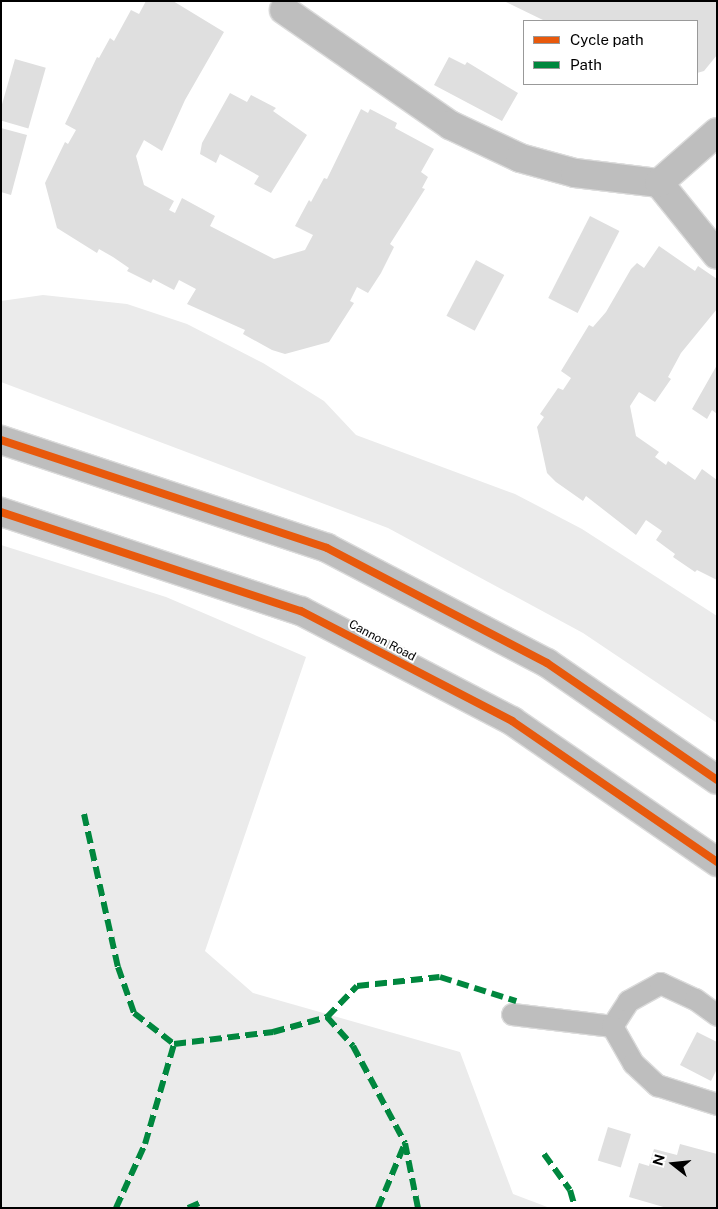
<!DOCTYPE html>
<style>
body{margin:0}
#map{position:relative;width:718px;height:1209px;overflow:hidden;background:#fff;font-family:"Public Sans",sans-serif}
div>[style]{position:absolute}
.green>*{inset:0;background:#ebebeb}
.building>*{inset:0;background:#dfdfdf;transform-origin:0 0}
.roads{filter:drop-shadow(1px 0 #dbdbdb) drop-shadow(-1px 0 #dbdbdb) drop-shadow(0 1px #dbdbdb) drop-shadow(0 -1px #dbdbdb)}
.service>*{height:21px;margin:-10.5px;padding:0 10.5px;transform-origin:10.5px;border-radius:10.5px;background:#bebebe}
.minor>*{height:28px;margin:-14px;padding:0 14px;transform-origin:14px;border-radius:14px;background:#bebebe}
.primary>*{height:28px;margin:-14px;padding:0 14px;transform-origin:14px;border-radius:14px;background:#bebebe}
.quiet>*{height:6px;margin-top:-3px;transform-origin:0;background:repeating-linear-gradient(90deg,#00873e 0 12px,transparent 0 18px)}
.cycleway>*{height:8px;margin:-4px;padding:0 4px;transform-origin:4px;border-radius:4px;background:#e8590c}
span{translate:-50% -50%;white-space:nowrap;text-align:center;line-height:1.15;-webkit-text-stroke:4px #fff;paint-order:stroke}
.street-label{font-size:12px;color:#000}
.frame{position:absolute;inset:0;border:2px solid #000;pointer-events:none}
.legend{position:absolute;left:523px;top:20px;width:175px;height:65px;box-sizing:border-box;background:#fff;border:1px solid #999;margin:0;padding:6px 9px;list-style:none;font-size:15px;color:#000}
.legend li{display:flex;align-items:center;gap:10px;height:25px}
.legend b{width:25px;border:1px solid #999}
.north{position:absolute;left:648px;top:1139px;width:50px;height:50px;-webkit-text-stroke:4px #fff;paint-order:stroke;rotate:286deg;font-size:14px;font-weight:700;line-height:20px;text-align:center;color:#000}
.north::after{content:'';display:block;margin:auto;width:18px;height:22px;background:#000;clip-path:polygon(50% 0,100% 100%,50% 72%,0 100%)}
</style>
<div id="map">
<div class="green">
<div style="clip-path:polygon(43px 295px,127px 304px,187px 324px,263px 363px,324px 401px,356px 435px,515px 494px,582px 529px,717px 616px,717px 723px,583px 633px,388px 528px,1px 382px,1px 301px)"></div>
<div style="clip-path:polygon(1px 545px,166px 597px,306px 657px,205px 951px,253px 993px,460px 1052px,513px 1194px,550px 1208px,1px 1208px)"></div>
</div>
<div class="building">
<div style="clip-path:polygon(146px 1px,173px 1px,224px 32px,185px 100px,162px 151px,144px 140px,136px 156px,144px 185px,174px 201px,169px 210px,175px 213px,182px 198px,215px 216px,210px 226px,274px 259px,305px 250px,313px 235px,295px 226px,309px 200px,311px 202px,324px 178px,327px 179px,361px 109px,368px 113px,370px 109px,397px 123px,395px 128px,434px 149px,421px 172px,428px 177px,422px 188px,425px 189px,390px 244px,394px 247px,381px 273px,368px 293px,357px 287px,350px 301px,354px 303px,329px 342px,285px 354px,272px 350px,243px 334px,245px 330px,187px 304px,196px 289px,179px 280px,174px 290px,153px 279px,151px 283px,127px 271px,129px 268px,113px 257px,99px 249px,97px 253px,57px 228px,45px 183px,65px 142px,68px 144px,76px 130px,65px 124px,97px 57px,99px 58px,110px 38px,114px 41px,131px 10px,139px 14px)"></div>
<div style="clip-path:polygon(504px 1px,717px 1px,717px 55px,704px 71px,697px 73px,697px 21px,545px 21px)"></div>
<div style="clip-path:polygon(449px 57px,465px 65px,467px 62px,518px 93px,502px 121px,434px 85px)"></div>
<div style="left:15px;top:59px;width:32px;height:63px;rotate:16deg"></div>
<div style="clip-path:polygon(230px 93px,247px 102px,251px 95px,276px 108px,273px 111px,307px 135px,271px 193px,254px 184px,259px 176px,220px 154px,216px 163px,200px 154px,202px 143px)"></div>
<div style="clip-path:polygon(1px 128px,27px 135px,11px 195px,1px 192px)"></div>
<div style="left:590px;top:216px;width:33px;height:92px;rotate:27deg"></div>
<div style="clip-path:polygon(659px 246px,695px 271px,698px 266px,717px 279px,717px 309px,681px 353px,668px 377px,671px 379px,655px 402px,639px 392px,630px 406px,636px 436px,659px 452px,655px 457px,666px 465px,668px 461px,695px 480px,702px 469px,717px 480px,717px 580px,697px 570px,695px 572px,673px 557px,675px 554px,656px 540px,662px 531px,646px 520px,636px 535px,586px 496px,583px 501px,556px 482px,547px 473px,537px 427px,544px 417px,540px 414px,558px 388px,563px 390px,571px 378px,561px 371px,589px 325px,593px 327px,606px 312px,631px 269px,637px 263px,644px 268px)"></div>
<div style="left:476px;top:260px;width:32px;height:63px;rotate:28deg"></div>
<div style="clip-path:polygon(717px 365px,717px 414px,712px 410px,707px 419px,692px 409px)"></div>
<div style="clip-path:polygon(697px 1032px,717px 1042px,717px 1069px,711px 1081px,680px 1065px)"></div>
<div style="left:608px;top:1127px;width:24px;height:35px;rotate:17deg"></div>
<div style="clip-path:polygon(680px 1144px,717px 1154px,717px 1208px,667px 1208px,629px 1197px,639px 1163px,649px 1166px,654px 1149px,677px 1155px)"></div>
</div>
<div class="roads">
<div class="service">
<div style="left:512px;top:1014px;width:101px;rotate:6.8deg"></div>
<div style="left:612px;top:1026px;width:30px;rotate:-57deg"></div>
<div style="left:628px;top:1001px;width:37px;rotate:-29deg"></div>
<div style="left:660px;top:983px;width:38px;rotate:25deg"></div>
<div style="left:695px;top:999px;width:27px;rotate:36deg"></div>
<div style="left:612px;top:1026px;width:43px;rotate:60.4deg"></div>
<div style="left:633px;top:1063px;width:33px;rotate:43deg"></div>
<div style="left:657px;top:1085px;width:63px;rotate:17.6deg"></div>
</div>
<div class="minor">
<div style="left:284px;top:10px;width:202px;rotate:34.7deg"></div>
<div style="left:450px;top:125px;width:77px;rotate:25.2deg"></div>
<div style="left:520px;top:158px;width:57px;rotate:15.3deg"></div>
<div style="left:575px;top:173px;width:85px;rotate:6.8deg"></div>
<div style="left:659px;top:183px;width:92px;rotate:51.1deg"></div>
<div style="left:659px;top:183px;width:77px;rotate:-41.3deg"></div>
</div>
<div class="primary">
<div style="left:1px;top:440px;width:343px;rotate:18.3deg"></div>
<div style="left:327px;top:548px;width:248px;rotate:27.6deg"></div>
<div style="left:547px;top:663px;width:206px;rotate:34.5deg"></div>
<div style="left:1px;top:512px;width:316px;rotate:18.3deg"></div>
<div style="left:301px;top:611px;width:238px;rotate:27.5deg"></div>
<div style="left:512px;top:721px;width:249px;rotate:34.5deg"></div>
</div>
</div>
<div class="quiet">
<div style="left:84px;top:814px;width:157px;rotate:77.5deg"></div>
<div style="left:118px;top:967px;width:49px;rotate:70.8deg"></div>
<div style="left:134px;top:1013px;width:51px;rotate:37.8deg"></div>
<div style="left:174px;top:1044px;width:100px;rotate:-6.9deg"></div>
<div style="left:273px;top:1032px;width:56px;rotate:-15.5deg"></div>
<div style="left:327px;top:1017px;width:43px;rotate:-45.9deg"></div>
<div style="left:357px;top:986px;width:83px;rotate:-6.2deg"></div>
<div style="left:440px;top:977px;width:80px;rotate:17.5deg"></div>
<div style="left:327px;top:1017px;width:39px;rotate:48deg"></div>
<div style="left:353px;top:1046px;width:110px;rotate:61.8deg"></div>
<div style="left:405px;top:1143px;width:66px;rotate:78.7deg"></div>
<div style="left:544px;top:1154px;width:44px;rotate:54.2deg"></div>
<div style="left:570px;top:1190px;width:19px;rotate:74deg"></div>
<div style="left:116px;top:1208px;width:70px;rotate:-65.6deg"></div>
<div style="left:145px;top:1144px;width:104px;rotate:-73.8deg"></div>
<div style="left:188px;top:1208px;width:12px;rotate:-24deg"></div>
<div style="left:378px;top:1208px;width:70px;rotate:-67.4deg"></div>
</div>
<div class="cycleway">
<div style="left:1px;top:440px;width:343px;rotate:18.3deg"></div>
<div style="left:327px;top:548px;width:248px;rotate:27.6deg"></div>
<div style="left:547px;top:663px;width:206px;rotate:34.5deg"></div>
<div style="left:1px;top:512px;width:316px;rotate:18.3deg"></div>
<div style="left:301px;top:611px;width:238px;rotate:27.5deg"></div>
<div style="left:512px;top:721px;width:249px;rotate:34.5deg"></div>
</div>
<div class="street-label">
<span style="left:382px;top:641px;rotate:28deg">Cannon Road</span>
</div>
<div class="frame"></div>
<ul class="legend">
<li><b style="height:6px;background:#e8590c"></b>Cycle path</li>
<li><b style="height:6px;background:#00873e"></b>Path</li>
</ul>
<div class="north">N</div>
</div>
